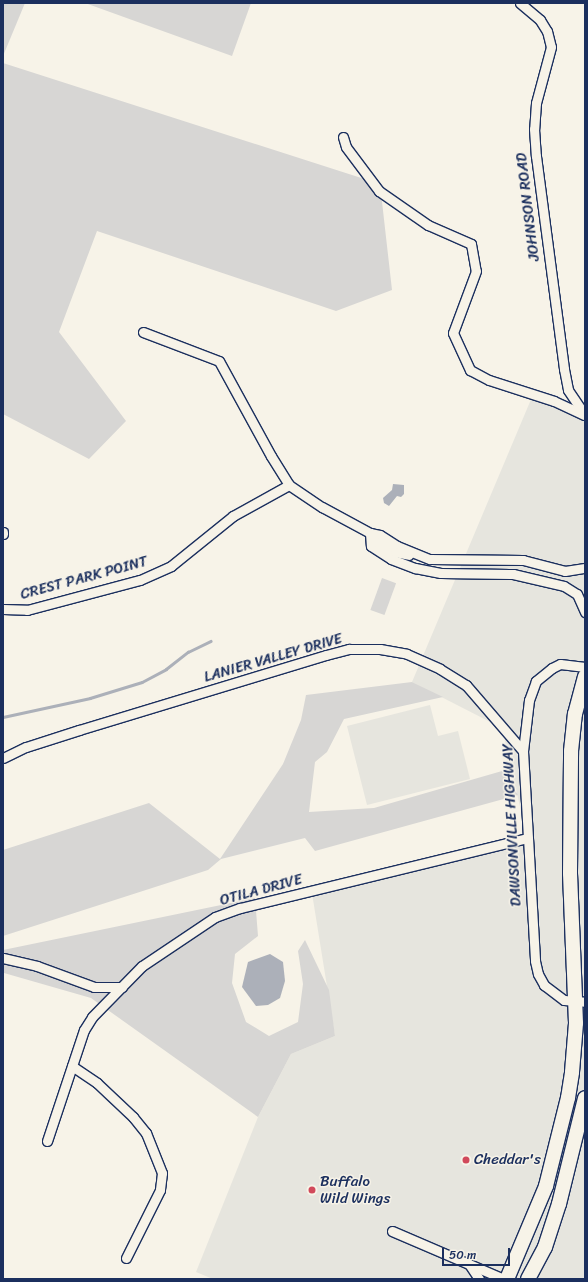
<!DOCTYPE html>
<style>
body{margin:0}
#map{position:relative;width:588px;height:1282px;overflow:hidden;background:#f7f3e8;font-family:Sriracha,sans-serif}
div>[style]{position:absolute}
.built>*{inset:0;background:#e6e5de}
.green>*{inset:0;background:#d7d6d4;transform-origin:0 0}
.water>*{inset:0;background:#acb0b9}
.stream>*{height:2.5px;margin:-1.25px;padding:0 1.25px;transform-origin:1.25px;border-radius:1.25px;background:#acb0b9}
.roads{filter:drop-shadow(1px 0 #1b2f5e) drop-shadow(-1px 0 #1b2f5e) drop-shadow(0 1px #1b2f5e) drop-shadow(0 -1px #1b2f5e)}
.minor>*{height:9px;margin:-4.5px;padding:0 4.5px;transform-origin:4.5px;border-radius:4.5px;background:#f7f3e8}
.primary>*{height:14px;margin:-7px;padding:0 7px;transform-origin:7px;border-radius:7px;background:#f7f3e8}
.dots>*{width:11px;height:11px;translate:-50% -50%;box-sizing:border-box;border:2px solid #f7f3e8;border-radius:50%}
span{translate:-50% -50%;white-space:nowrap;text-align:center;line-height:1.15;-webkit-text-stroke:3px #f7f3e8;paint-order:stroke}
.street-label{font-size:15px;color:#1b2f5e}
.poi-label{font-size:15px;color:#1b2f5e}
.left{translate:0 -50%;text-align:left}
.frame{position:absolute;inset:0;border:4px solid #1b2f5e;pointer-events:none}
.scale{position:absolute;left:442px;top:1248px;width:68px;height:18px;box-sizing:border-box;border:2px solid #1b2f5e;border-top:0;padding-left:5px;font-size:12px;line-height:14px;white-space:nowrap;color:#1b2f5e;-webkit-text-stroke:3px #f7f3e8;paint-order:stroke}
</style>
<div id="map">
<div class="built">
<div style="clip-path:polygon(532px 397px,585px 417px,585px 1279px,213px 1279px,196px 1272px,258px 1117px,291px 1054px,335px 1036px,311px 887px,526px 833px,502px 728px,412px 682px)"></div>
<div style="clip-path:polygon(430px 705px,438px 736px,458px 731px,470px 779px,367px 805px,347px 726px)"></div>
</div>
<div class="green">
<div style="clip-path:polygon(3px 3px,25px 3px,3px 56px)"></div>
<div style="clip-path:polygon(85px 3px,251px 3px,232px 56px)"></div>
<div style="clip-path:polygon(3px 63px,380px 184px,392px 290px,336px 311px,97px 231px,59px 332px,126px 421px,89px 459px,3px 414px)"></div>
<div style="left:382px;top:578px;width:15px;height:34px;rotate:20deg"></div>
<div style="clip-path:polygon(412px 682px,443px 697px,344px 719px,327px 752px,315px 762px,309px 812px,374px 808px,502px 771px,518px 795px,315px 851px,305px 838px,221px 859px,208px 870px,3px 936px,3px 850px,149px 803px,220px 859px,283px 764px,301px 720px,306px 695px)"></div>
<div style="clip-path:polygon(255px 898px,258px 936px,235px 954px,232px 983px,246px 1022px,269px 1036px,298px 1022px,303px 984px,298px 951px,305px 940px,329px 990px,335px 1036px,291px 1054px,258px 1117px,91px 998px,4px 973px,3px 950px)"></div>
</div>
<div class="water">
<div style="clip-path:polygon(393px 484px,404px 485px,404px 494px,401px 497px,397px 496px,389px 506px,384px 503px,383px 498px,392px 490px)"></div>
<div style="clip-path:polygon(270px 954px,283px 962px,285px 981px,280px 998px,268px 1005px,256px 1006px,242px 987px,248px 962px)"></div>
</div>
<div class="stream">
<div style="left:3px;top:717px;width:89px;rotate:-12.3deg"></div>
<div style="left:90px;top:698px;width:54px;rotate:-17.1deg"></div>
<div style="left:142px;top:682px;width:27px;rotate:-28deg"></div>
<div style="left:166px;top:669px;width:28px;rotate:-38deg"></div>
<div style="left:188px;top:652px;width:25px;rotate:-26deg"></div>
</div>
<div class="roads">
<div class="minor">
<div style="left:520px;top:3px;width:26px;rotate:40deg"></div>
<div style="left:540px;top:20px;width:13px;rotate:58deg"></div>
<div style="left:547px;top:31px;width:16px;rotate:76deg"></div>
<div style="left:551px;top:47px;width:58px;rotate:105deg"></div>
<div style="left:536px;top:103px;width:26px;rotate:94deg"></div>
<div style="left:534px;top:129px;width:27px;rotate:86deg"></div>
<div style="left:536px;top:156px;width:215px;rotate:82.5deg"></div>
<div style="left:564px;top:369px;width:21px;rotate:79deg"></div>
<div style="left:568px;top:390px;width:30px;rotate:56deg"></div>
<div style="left:343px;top:137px;width:10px;rotate:73deg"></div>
<div style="left:346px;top:147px;width:55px;rotate:53.1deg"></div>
<div style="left:379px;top:191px;width:60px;rotate:34.8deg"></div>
<div style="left:428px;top:225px;width:47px;rotate:23.8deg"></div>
<div style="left:471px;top:244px;width:27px;rotate:80deg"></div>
<div style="left:476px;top:271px;width:66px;rotate:110.4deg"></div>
<div style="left:453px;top:333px;width:41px;rotate:65.3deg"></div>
<div style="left:470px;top:370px;width:21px;rotate:28deg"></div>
<div style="left:489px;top:380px;width:68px;rotate:17.9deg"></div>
<div style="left:554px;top:401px;width:33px;rotate:25deg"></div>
<div style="left:143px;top:332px;width:81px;rotate:20.9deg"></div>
<div style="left:219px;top:361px;width:108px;rotate:61.3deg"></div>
<div style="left:271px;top:456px;width:34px;rotate:58deg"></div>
<div style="left:289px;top:485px;width:40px;rotate:34deg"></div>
<div style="left:322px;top:507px;width:55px;rotate:28.4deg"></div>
<div style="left:370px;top:533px;width:10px;rotate:11deg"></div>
<div style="left:380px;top:535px;width:20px;rotate:33deg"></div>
<div style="left:397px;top:546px;width:35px;rotate:22deg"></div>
<div style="left:430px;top:559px;width:93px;rotate:0.6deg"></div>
<div style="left:523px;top:560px;width:43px;rotate:14.7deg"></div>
<div style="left:565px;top:571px;width:20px;rotate:-9deg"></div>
<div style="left:3px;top:532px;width:2px;rotate:90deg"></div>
<div style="left:370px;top:533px;width:13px;rotate:86deg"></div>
<div style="left:371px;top:546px;width:24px;rotate:33deg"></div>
<div style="left:391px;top:559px;width:26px;rotate:21deg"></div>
<div style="left:415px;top:568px;width:26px;rotate:11deg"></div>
<div style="left:441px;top:573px;width:72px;rotate:0.8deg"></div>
<div style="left:513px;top:574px;width:52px;rotate:13.2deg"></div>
<div style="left:564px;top:586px;width:15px;rotate:32deg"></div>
<div style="left:577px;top:594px;width:20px;rotate:66deg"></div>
<div style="left:370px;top:533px;width:9px;rotate:58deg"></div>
<div style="left:375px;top:541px;width:23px;rotate:29deg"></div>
<div style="left:395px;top:552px;width:14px;rotate:12deg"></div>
<div style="left:3px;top:609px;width:24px;rotate:2deg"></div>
<div style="left:27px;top:610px;width:117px;rotate:-14.9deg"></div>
<div style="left:140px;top:580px;width:34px;rotate:-24deg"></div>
<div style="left:171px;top:566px;width:80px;rotate:-38.9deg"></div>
<div style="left:233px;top:516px;width:64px;rotate:-29deg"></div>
<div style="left:585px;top:667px;width:25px;rotate:-173deg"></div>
<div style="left:560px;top:664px;width:9px;rotate:153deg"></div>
<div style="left:552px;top:668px;width:21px;rotate:141deg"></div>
<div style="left:536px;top:681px;width:20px;rotate:110deg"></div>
<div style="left:529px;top:700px;width:51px;rotate:96.7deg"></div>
<div style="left:523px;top:751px;width:210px;rotate:86.7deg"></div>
<div style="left:535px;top:961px;width:13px;rotate:77deg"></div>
<div style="left:538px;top:974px;width:13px;rotate:61deg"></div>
<div style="left:544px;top:985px;width:25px;rotate:37deg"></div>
<div style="left:564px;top:1000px;width:21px;rotate:5deg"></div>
<div style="left:3px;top:758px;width:25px;rotate:-26deg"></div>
<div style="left:26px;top:747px;width:56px;rotate:-17.8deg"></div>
<div style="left:79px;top:730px;width:258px;rotate:-16.9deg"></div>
<div style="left:326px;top:655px;width:24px;rotate:-15deg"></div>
<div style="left:349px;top:649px;width:31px"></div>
<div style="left:380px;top:649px;width:27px;rotate:10deg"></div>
<div style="left:407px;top:654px;width:36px;rotate:24deg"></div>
<div style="left:440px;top:669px;width:31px;rotate:32deg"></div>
<div style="left:466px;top:685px;width:87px;rotate:49.2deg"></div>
<div style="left:3px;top:958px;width:35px;rotate:13deg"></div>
<div style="left:37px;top:966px;width:61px;rotate:20.2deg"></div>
<div style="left:94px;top:987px;width:28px"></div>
<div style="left:72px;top:1066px;width:30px;rotate:34deg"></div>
<div style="left:97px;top:1083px;width:50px;rotate:43.4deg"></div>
<div style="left:133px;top:1117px;width:21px;rotate:51deg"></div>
<div style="left:146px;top:1133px;width:43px;rotate:68.2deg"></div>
<div style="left:162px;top:1173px;width:17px;rotate:97deg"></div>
<div style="left:160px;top:1190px;width:76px;rotate:116.6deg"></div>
<div style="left:47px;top:1141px;width:117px;rotate:-71.6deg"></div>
<div style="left:84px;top:1030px;width:15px;rotate:-58deg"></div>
<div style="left:92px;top:1017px;width:71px;rotate:-45.6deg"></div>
<div style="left:142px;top:966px;width:88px;rotate:-33.9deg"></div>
<div style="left:215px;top:917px;width:27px;rotate:-20deg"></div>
<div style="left:240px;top:908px;width:296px;rotate:-13.7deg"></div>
<div style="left:392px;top:1231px;width:122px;rotate:23.2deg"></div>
<div style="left:469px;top:1264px;width:18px;rotate:56deg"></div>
</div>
<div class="primary">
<div style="left:507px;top:1279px;width:101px;rotate:-67.2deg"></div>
<div style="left:546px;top:1186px;width:91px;rotate:-76deg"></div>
<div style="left:568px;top:1098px;width:26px;rotate:-81deg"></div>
<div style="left:572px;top:1072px;width:49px;rotate:-85.3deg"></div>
<div style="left:576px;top:1023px;width:150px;rotate:-92.3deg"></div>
<div style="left:570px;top:873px;width:122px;rotate:-89.5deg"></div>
<div style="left:571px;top:751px;width:37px;rotate:-84deg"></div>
<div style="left:575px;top:714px;width:39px;rotate:-75deg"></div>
<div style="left:528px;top:1279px;width:36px;rotate:-62deg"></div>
<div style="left:545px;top:1247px;width:45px;rotate:-72deg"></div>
<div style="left:559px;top:1204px;width:109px;rotate:-76.2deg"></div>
</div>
</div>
<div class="dots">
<div style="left:466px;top:1160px;background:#d1495b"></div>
<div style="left:312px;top:1190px;background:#d1495b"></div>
</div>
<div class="street-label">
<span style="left:528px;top:207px;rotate:-97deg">JOHNSON ROAD</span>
<span style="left:84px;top:578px;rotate:-15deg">CREST PARK POINT</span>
<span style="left:273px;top:658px;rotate:-16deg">LANIER VALLEY DRIVE</span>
<span style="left:512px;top:825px;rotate:-93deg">DAWSONVILLE HIGHWAY</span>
<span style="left:261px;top:890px;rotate:-15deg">OTILA DRIVE</span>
</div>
<div class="poi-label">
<span class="left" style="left:474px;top:1160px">Cheddar's</span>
<span class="left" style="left:320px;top:1190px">Buffalo<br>Wild Wings</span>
</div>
<div class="frame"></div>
<div class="scale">50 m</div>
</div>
